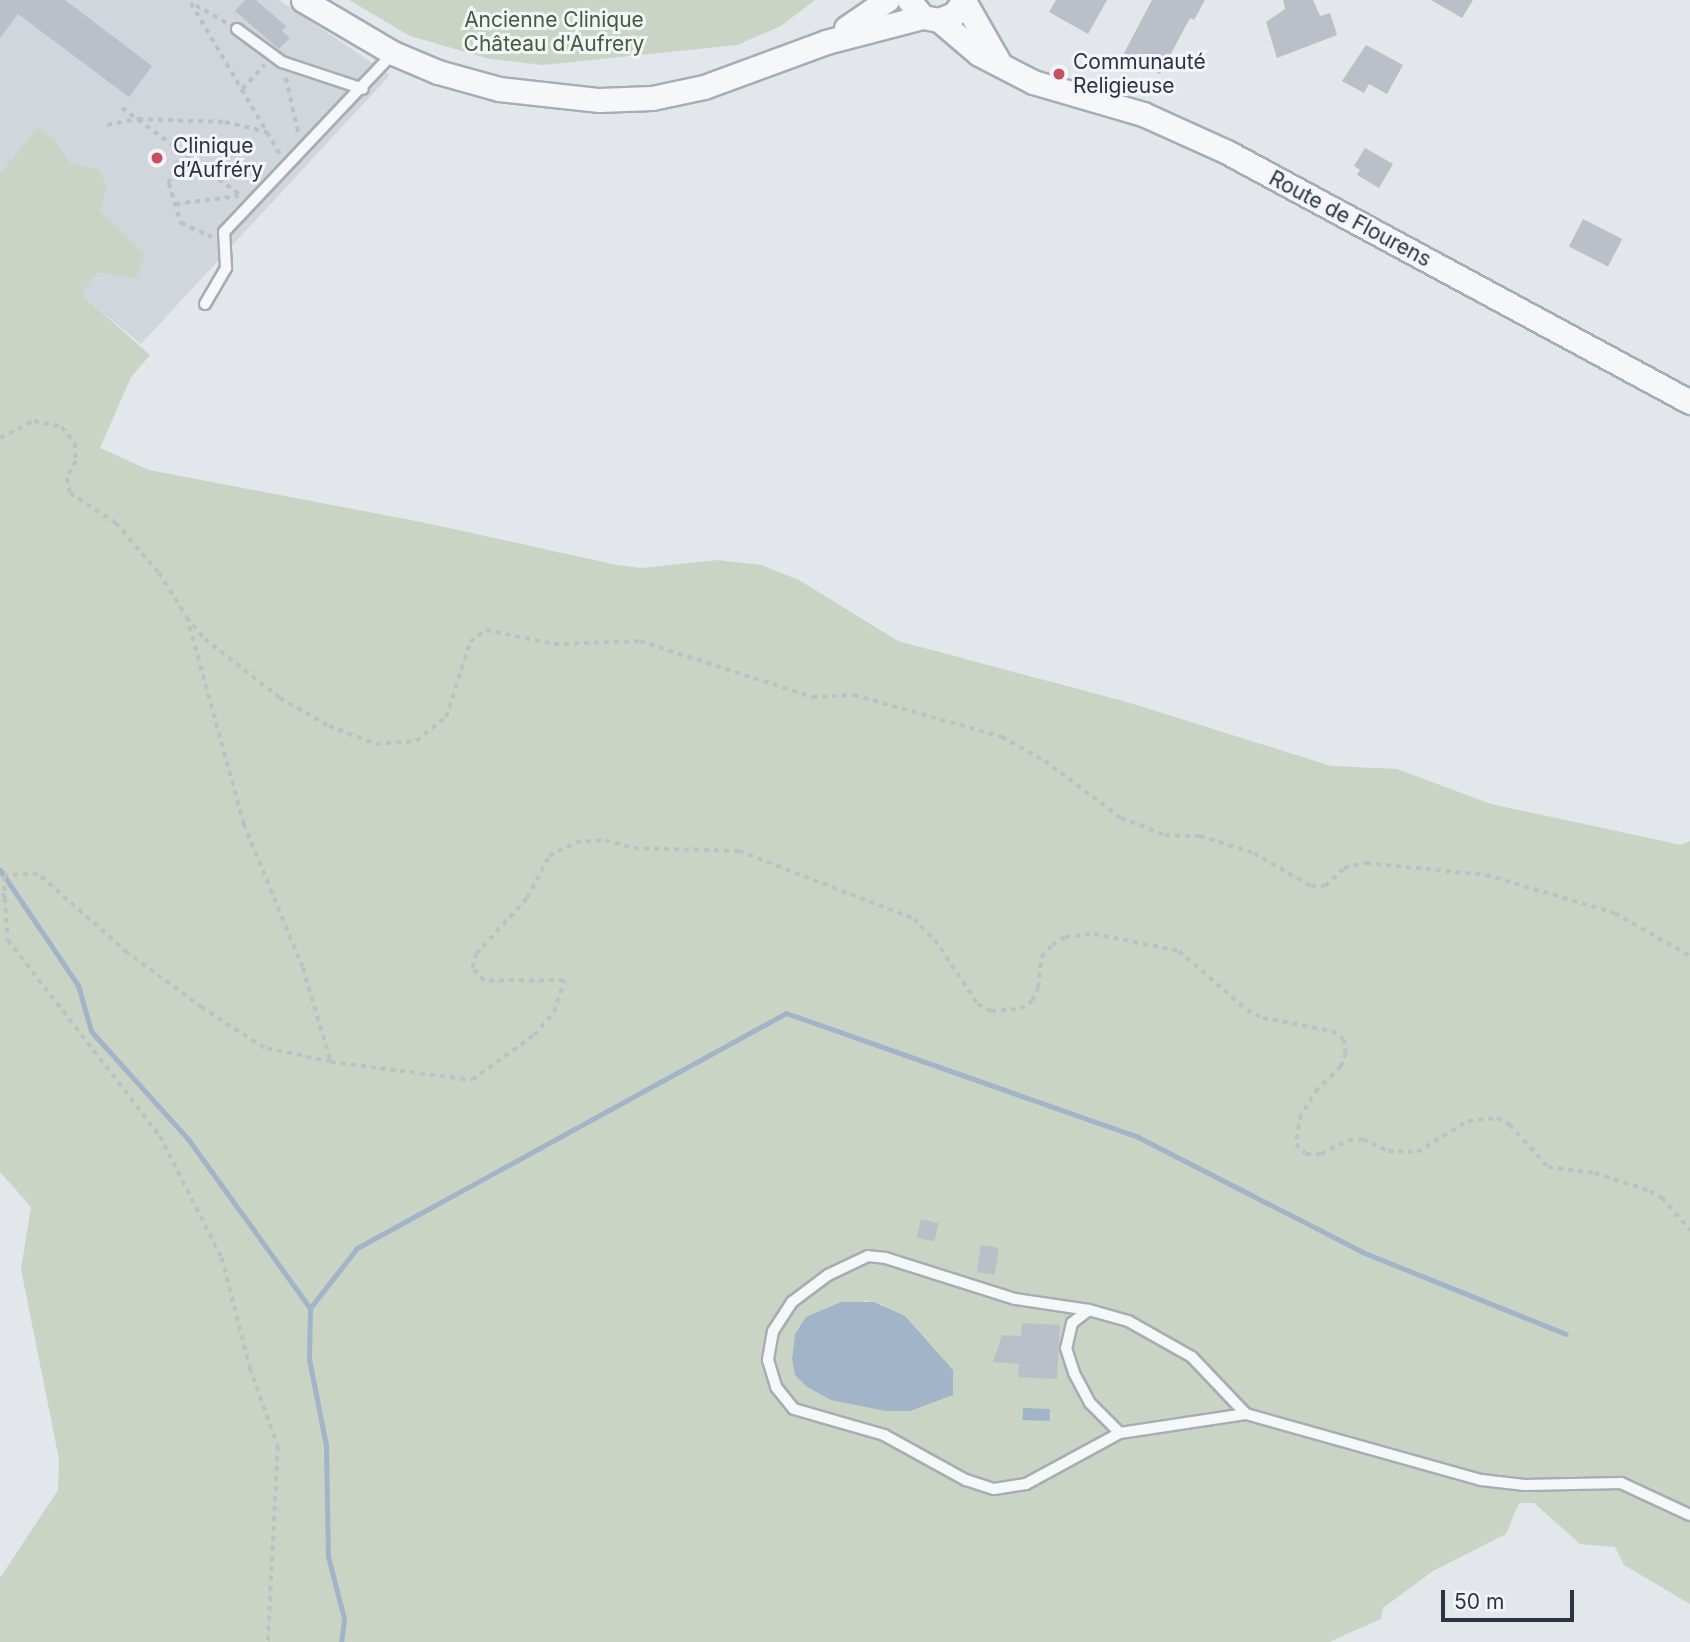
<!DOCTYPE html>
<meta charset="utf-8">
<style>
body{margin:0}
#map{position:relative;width:1690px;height:1642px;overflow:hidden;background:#e3e6ea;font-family:Inter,sans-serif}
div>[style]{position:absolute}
.built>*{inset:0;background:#d1d5dc}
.green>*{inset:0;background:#c9d4c5}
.water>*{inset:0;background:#a1b4c8;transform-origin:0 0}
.stream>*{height:5px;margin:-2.5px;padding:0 2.5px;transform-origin:2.5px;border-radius:2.5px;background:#a1b4c8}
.building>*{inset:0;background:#bbbfc7;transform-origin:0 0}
.path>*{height:3.5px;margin-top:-1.75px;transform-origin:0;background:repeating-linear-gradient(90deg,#bdc0c6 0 5px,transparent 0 10px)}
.roads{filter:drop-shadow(2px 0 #a8adb4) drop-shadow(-2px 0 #a8adb4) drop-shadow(0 2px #a8adb4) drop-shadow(0 -2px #a8adb4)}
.service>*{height:10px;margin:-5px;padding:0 5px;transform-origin:5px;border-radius:5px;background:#f6f7f9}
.tertiary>*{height:23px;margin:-11.5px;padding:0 11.5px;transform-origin:11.5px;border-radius:11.5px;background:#f6f7f9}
.dots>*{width:19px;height:19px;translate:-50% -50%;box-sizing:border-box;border:4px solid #f3f5f8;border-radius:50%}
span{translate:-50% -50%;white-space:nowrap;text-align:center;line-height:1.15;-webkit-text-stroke:6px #f3f5f8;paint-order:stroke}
.park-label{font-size:21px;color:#415d3a}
.poi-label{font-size:21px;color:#2c3442}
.left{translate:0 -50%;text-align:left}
.street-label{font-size:21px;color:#2c3442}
.scale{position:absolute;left:1441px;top:1590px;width:133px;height:32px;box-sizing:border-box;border:4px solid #2c3442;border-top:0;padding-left:9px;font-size:21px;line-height:24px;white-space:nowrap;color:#2c3442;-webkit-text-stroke:5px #f3f5f8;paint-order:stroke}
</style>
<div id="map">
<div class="built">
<div style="clip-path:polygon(0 0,279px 0,390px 75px,141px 344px,0 228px)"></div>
</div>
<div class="green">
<div style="clip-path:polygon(349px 0,815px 0,781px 26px,737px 45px,543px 65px,490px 59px,410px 36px)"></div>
<div style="clip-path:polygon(evenodd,37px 128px,56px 142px,71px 164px,99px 169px,107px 188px,100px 211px,145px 256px,136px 278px,97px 272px,81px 294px,150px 355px,131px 377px,100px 448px,149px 470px,426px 523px,617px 565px,641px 568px,718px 560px,761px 565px,799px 580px,898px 641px,1127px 702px,1331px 766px,1397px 769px,1491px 804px,1681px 845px,1690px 841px,1690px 1604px,1624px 1565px,1615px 1547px,1580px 1544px,1534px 1503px,1519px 1503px,1506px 1534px,1433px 1571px,1383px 1608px,1381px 1619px,1329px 1642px,0 1642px,0 1578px,58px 1490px,59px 1459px,21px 1269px,31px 1207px,0 1172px,0 174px,37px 128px,864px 1301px,884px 1305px,792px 1359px,795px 1334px,864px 1301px)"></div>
</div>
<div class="water">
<div style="clip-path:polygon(841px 1302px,874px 1302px,905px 1316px,953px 1370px,953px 1395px,910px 1411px,886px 1411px,831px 1400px,807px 1387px,795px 1375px,792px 1359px,795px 1334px,806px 1317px)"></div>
<div style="left:1023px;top:1408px;width:27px;height:12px;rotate:2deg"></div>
</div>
<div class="stream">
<div style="left:0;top:870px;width:139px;rotate:55.9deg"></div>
<div style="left:78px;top:985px;width:48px;rotate:74.2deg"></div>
<div style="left:91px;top:1031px;width:145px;rotate:48.1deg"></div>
<div style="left:188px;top:1139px;width:208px;rotate:54.2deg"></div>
<div style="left:310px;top:1308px;width:51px;rotate:91.1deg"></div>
<div style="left:309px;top:1359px;width:89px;rotate:78.9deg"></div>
<div style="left:326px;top:1446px;width:110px;rotate:89deg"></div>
<div style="left:328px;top:1556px;width:65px;rotate:75.7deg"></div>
<div style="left:344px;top:1619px;width:23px;rotate:97deg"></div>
<div style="left:310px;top:1308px;width:76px;rotate:-51.9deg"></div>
<div style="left:357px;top:1248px;width:489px;rotate:-28.7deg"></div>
<div style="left:786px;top:1013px;width:371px;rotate:19.4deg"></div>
<div style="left:1136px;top:1136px;width:259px;rotate:27.1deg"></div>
<div style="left:1367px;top:1254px;width:214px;rotate:21.9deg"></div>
</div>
<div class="building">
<div style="clip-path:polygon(0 0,65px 0,152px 66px,129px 97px,18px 14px,0 38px)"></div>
<div style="clip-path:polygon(245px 0,256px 0,286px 26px,282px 31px,290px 38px,279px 49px,235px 11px)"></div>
<div style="clip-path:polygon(1056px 0,1107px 0,1088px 34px,1049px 12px)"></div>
<div style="clip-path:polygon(1152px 0,1205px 0,1194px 20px,1190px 18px,1160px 74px,1123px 55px)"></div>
<div style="clip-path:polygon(1283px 0,1313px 0,1320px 16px,1330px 13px,1337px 35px,1277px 58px,1266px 22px,1285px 9px)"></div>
<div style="clip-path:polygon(1431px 0,1473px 0,1462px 18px)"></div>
<div style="clip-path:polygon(1366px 45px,1403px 65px,1387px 94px,1369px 84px,1364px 93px,1342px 81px)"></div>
<div style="clip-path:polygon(1365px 148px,1393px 164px,1379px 188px,1357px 175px,1360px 170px,1354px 166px)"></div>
<div style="left:1583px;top:219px;width:44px;height:31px;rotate:27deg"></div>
<div style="left:921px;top:1219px;width:18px;height:19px;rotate:13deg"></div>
<div style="left:981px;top:1245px;width:18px;height:27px;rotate:9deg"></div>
<div style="clip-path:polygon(1022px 1323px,1060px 1325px,1057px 1379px,1018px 1377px,1019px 1364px,993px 1362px,1002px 1335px,1021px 1336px)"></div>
</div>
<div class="path">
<div style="left:226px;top:23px;width:40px;rotate:-150.3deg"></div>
<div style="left:191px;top:3px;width:175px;rotate:59.5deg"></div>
<div style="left:286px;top:78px;width:58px;rotate:77.2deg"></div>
<div style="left:242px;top:89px;width:33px;rotate:-47deg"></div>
<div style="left:122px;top:108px;width:149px;rotate:36.3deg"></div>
<div style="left:107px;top:125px;width:32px;rotate:-11deg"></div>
<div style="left:138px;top:119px;width:87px;rotate:2deg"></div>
<div style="left:225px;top:122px;width:43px;rotate:13.4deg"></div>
<div style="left:182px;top:152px;width:34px;rotate:113deg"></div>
<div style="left:169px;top:183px;width:42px;rotate:73.3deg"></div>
<div style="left:181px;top:223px;width:34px;rotate:24deg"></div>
<div style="left:175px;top:204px;width:64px;rotate:-7.1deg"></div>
<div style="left:0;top:438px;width:38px;rotate:-27deg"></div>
<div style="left:34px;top:421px;width:29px;rotate:12deg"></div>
<div style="left:62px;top:427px;width:21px;rotate:51deg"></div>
<div style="left:75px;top:443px;width:18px;rotate:87deg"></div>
<div style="left:76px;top:461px;width:19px;rotate:118deg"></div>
<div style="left:67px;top:478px;width:15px;rotate:79deg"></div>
<div style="left:70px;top:493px;width:55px;rotate:33.1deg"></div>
<div style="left:116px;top:523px;width:66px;rotate:49.3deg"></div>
<div style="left:159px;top:573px;width:52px;rotate:57.5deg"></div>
<div style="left:187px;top:617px;width:215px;rotate:74.6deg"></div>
<div style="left:244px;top:824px;width:156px;rotate:67.7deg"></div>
<div style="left:303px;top:968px;width:98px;rotate:73.4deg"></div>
<div style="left:331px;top:1062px;width:68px;rotate:-168.2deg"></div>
<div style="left:264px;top:1048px;width:74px;rotate:-147.2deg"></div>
<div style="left:202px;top:1008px;width:93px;rotate:-143.7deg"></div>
<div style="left:127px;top:953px;width:119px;rotate:-138.4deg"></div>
<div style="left:38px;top:874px;width:34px;rotate:177deg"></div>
<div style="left:4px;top:876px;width:22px;rotate:87deg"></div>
<div style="left:5px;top:898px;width:9px;rotate:-126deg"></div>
<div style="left:187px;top:617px;width:28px;rotate:51deg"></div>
<div style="left:205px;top:639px;width:95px;rotate:38.2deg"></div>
<div style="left:280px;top:698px;width:56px;rotate:29.7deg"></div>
<div style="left:329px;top:726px;width:50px;rotate:21deg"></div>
<div style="left:376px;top:744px;width:40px;rotate:-4.3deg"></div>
<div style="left:416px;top:741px;width:38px;rotate:-39deg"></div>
<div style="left:446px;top:717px;width:79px;rotate:-72.3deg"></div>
<div style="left:470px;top:642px;width:20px;rotate:-37deg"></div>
<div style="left:486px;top:630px;width:69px;rotate:11.6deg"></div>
<div style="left:554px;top:644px;width:86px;rotate:-2deg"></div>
<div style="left:640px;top:641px;width:181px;rotate:18deg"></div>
<div style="left:812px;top:697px;width:42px;rotate:-2.7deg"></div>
<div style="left:854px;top:695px;width:154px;rotate:15.8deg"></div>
<div style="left:1002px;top:737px;width:49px;rotate:29.2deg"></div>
<div style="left:1045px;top:761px;width:95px;rotate:36.9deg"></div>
<div style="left:1121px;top:818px;width:47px;rotate:21.1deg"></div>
<div style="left:1165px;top:835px;width:35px;rotate:2deg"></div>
<div style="left:1200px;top:836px;width:57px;rotate:17.5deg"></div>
<div style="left:1254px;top:853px;width:66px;rotate:30.1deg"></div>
<div style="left:1311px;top:886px;width:14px"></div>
<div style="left:1325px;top:886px;width:26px;rotate:-43deg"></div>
<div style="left:1344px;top:868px;width:23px;rotate:-13deg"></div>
<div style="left:1366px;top:863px;width:121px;rotate:5.7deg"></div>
<div style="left:1486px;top:875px;width:134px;rotate:16.4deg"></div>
<div style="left:1615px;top:913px;width:86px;rotate:29.8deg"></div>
<div style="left:5px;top:898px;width:42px;rotate:85.9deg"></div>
<div style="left:8px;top:940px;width:248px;rotate:52.2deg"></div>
<div style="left:160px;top:1136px;width:137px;rotate:63.1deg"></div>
<div style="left:222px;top:1258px;width:114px;rotate:75.7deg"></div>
<div style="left:250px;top:1368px;width:83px;rotate:70.3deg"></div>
<div style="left:278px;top:1446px;width:196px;rotate:92.9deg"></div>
<div style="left:331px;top:1062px;width:142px;rotate:7.3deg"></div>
<div style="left:472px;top:1080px;width:77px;rotate:-36deg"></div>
<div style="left:534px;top:1035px;width:30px;rotate:-49deg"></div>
<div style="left:554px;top:1012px;width:33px;rotate:-72deg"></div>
<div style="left:564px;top:981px;width:80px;rotate:180deg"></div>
<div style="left:484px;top:981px;width:18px;rotate:-133deg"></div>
<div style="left:472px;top:968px;width:15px;rotate:-74deg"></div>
<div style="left:476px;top:954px;width:76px;rotate:-47.7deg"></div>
<div style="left:527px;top:898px;width:47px;rotate:-62.4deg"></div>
<div style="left:549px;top:856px;width:30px;rotate:-27deg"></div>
<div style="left:576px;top:842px;width:29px;rotate:-4deg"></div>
<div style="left:605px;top:840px;width:30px;rotate:15deg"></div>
<div style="left:634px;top:848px;width:105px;rotate:1.6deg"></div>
<div style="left:739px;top:851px;width:188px;rotate:21.2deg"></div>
<div style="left:914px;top:919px;width:30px;rotate:45deg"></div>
<div style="left:935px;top:940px;width:77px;rotate:56.1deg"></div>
<div style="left:978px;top:1004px;width:15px;rotate:28deg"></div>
<div style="left:991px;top:1011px;width:29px;rotate:-4deg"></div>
<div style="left:1020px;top:1009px;width:14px;rotate:-34deg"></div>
<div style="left:1032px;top:1001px;width:14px;rotate:-65deg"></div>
<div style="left:1038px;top:988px;width:31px;rotate:-84deg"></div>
<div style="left:1041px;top:957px;width:16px;rotate:-47deg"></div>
<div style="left:1052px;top:945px;width:15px;rotate:-32deg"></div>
<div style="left:1065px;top:937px;width:29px;rotate:-6deg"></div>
<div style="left:1094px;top:934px;width:87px;rotate:11.3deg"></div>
<div style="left:1179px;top:951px;width:90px;rotate:40.9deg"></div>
<div style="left:1247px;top:1010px;width:18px;rotate:27deg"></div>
<div style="left:1263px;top:1018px;width:70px;rotate:10.7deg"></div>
<div style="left:1332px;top:1031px;width:14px;rotate:34deg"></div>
<div style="left:1344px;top:1039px;width:14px;rotate:82deg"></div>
<div style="left:1346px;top:1053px;width:15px;rotate:110deg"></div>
<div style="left:1341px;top:1067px;width:32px;rotate:136deg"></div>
<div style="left:1318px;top:1089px;width:31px;rotate:123deg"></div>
<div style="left:1301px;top:1115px;width:29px;rotate:100deg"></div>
<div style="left:1296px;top:1144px;width:14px;rotate:45deg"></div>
<div style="left:1306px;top:1154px;width:15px"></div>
<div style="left:1321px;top:1154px;width:30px;rotate:-27deg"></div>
<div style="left:1348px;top:1140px;width:15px;rotate:-4deg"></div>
<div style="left:1363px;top:1139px;width:28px;rotate:26deg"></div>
<div style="left:1388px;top:1151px;width:29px;rotate:2deg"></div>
<div style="left:1417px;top:1152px;width:60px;rotate:-31.3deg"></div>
<div style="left:1468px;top:1121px;width:29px;rotate:-6deg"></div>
<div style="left:1497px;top:1118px;width:15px;rotate:28deg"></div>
<div style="left:1510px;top:1125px;width:57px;rotate:47.9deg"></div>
<div style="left:1548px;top:1167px;width:47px;rotate:7.3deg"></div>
<div style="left:1595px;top:1173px;width:58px;rotate:18.1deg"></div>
<div style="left:1650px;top:1191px;width:14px;rotate:30deg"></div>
<div style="left:1662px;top:1198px;width:43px;rotate:48.8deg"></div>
</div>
<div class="roads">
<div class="service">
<div style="left:237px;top:29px;width:56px;rotate:36.3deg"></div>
<div style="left:282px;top:62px;width:85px;rotate:18.4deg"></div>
<div style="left:205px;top:304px;width:42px;rotate:-59.7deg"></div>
<div style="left:226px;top:268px;width:36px;rotate:-93deg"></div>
<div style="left:224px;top:232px;width:246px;rotate:-46.6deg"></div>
<div style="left:1089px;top:1310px;width:75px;rotate:-171.5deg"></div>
<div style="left:1015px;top:1299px;width:135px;rotate:-162.4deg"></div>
<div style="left:886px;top:1258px;width:18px;rotate:-174deg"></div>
<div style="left:868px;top:1256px;width:44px;rotate:154.6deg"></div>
<div style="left:828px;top:1275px;width:45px;rotate:143.1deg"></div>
<div style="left:792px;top:1302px;width:35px;rotate:123deg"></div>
<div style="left:773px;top:1331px;width:29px;rotate:100deg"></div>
<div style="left:768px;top:1360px;width:28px;rotate:73deg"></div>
<div style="left:776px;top:1387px;width:28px;rotate:51deg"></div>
<div style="left:794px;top:1409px;width:94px;rotate:16.1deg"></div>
<div style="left:884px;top:1435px;width:94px;rotate:28.8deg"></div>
<div style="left:966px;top:1480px;width:29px;rotate:18deg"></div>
<div style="left:994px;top:1489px;width:32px;rotate:-9deg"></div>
<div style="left:1026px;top:1484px;width:107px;rotate:-28.5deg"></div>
<div style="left:1246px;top:1414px;width:79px;rotate:-133.5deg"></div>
<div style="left:1192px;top:1357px;width:73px;rotate:-150.6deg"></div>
<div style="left:1128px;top:1321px;width:41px;rotate:-164.2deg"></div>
<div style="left:1089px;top:1310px;width:21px;rotate:143deg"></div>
<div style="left:1072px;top:1323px;width:26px;rotate:103deg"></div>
<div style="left:1066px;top:1348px;width:26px;rotate:72deg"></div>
<div style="left:1074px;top:1373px;width:34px;rotate:62deg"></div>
<div style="left:1090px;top:1403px;width:42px;rotate:45deg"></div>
<div style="left:1120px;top:1433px;width:127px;rotate:-8.6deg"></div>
<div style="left:1246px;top:1414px;width:244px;rotate:15.7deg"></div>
<div style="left:1481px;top:1480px;width:44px;rotate:6.5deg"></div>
<div style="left:1525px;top:1485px;width:96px;rotate:-1.2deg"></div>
<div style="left:1621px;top:1483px;width:76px;rotate:24.9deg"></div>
</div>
<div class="tertiary">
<div style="left:303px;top:0;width:104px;rotate:30.5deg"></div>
<div style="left:393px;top:53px;width:49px;rotate:22.9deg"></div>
<div style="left:438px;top:72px;width:63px;rotate:15.6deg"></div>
<div style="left:499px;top:89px;width:101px;rotate:6.3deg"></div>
<div style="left:599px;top:100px;width:53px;rotate:-2.2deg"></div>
<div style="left:652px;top:98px;width:53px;rotate:-11.9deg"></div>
<div style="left:704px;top:87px;width:130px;rotate:-20.2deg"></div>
<div style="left:826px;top:42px;width:100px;rotate:-14.5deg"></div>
<div style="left:909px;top:0;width:22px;rotate:51deg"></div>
<div style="left:923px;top:17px;width:16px;rotate:11deg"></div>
<div style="left:939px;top:20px;width:16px;rotate:-22deg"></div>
<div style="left:954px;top:14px;width:17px;rotate:-54deg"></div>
<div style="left:964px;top:1px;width:70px;rotate:60.2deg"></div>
<div style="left:939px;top:20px;width:52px;rotate:40.4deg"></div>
<div style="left:979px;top:54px;width:61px;rotate:27.4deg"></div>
<div style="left:1033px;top:82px;width:115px;rotate:16.2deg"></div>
<div style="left:1143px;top:114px;width:92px;rotate:24.3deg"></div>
<div style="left:1227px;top:152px;width:526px;rotate:28.37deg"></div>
<div style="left:846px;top:28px;width:50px;rotate:-34.3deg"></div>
</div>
</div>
<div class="dots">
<div style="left:1059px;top:74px;background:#c75163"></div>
<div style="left:157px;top:158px;background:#c75163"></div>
</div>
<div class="park-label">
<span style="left:554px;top:32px">Ancienne Clinique<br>Château d'Aufrery</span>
</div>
<div class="poi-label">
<span class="left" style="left:1073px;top:74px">Communauté<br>Religieuse</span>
<span class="left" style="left:173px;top:158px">Clinique<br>d’Aufréry</span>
</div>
<div class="street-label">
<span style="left:1350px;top:219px;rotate:28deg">Route de Flourens</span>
</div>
<div class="scale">50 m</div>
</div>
